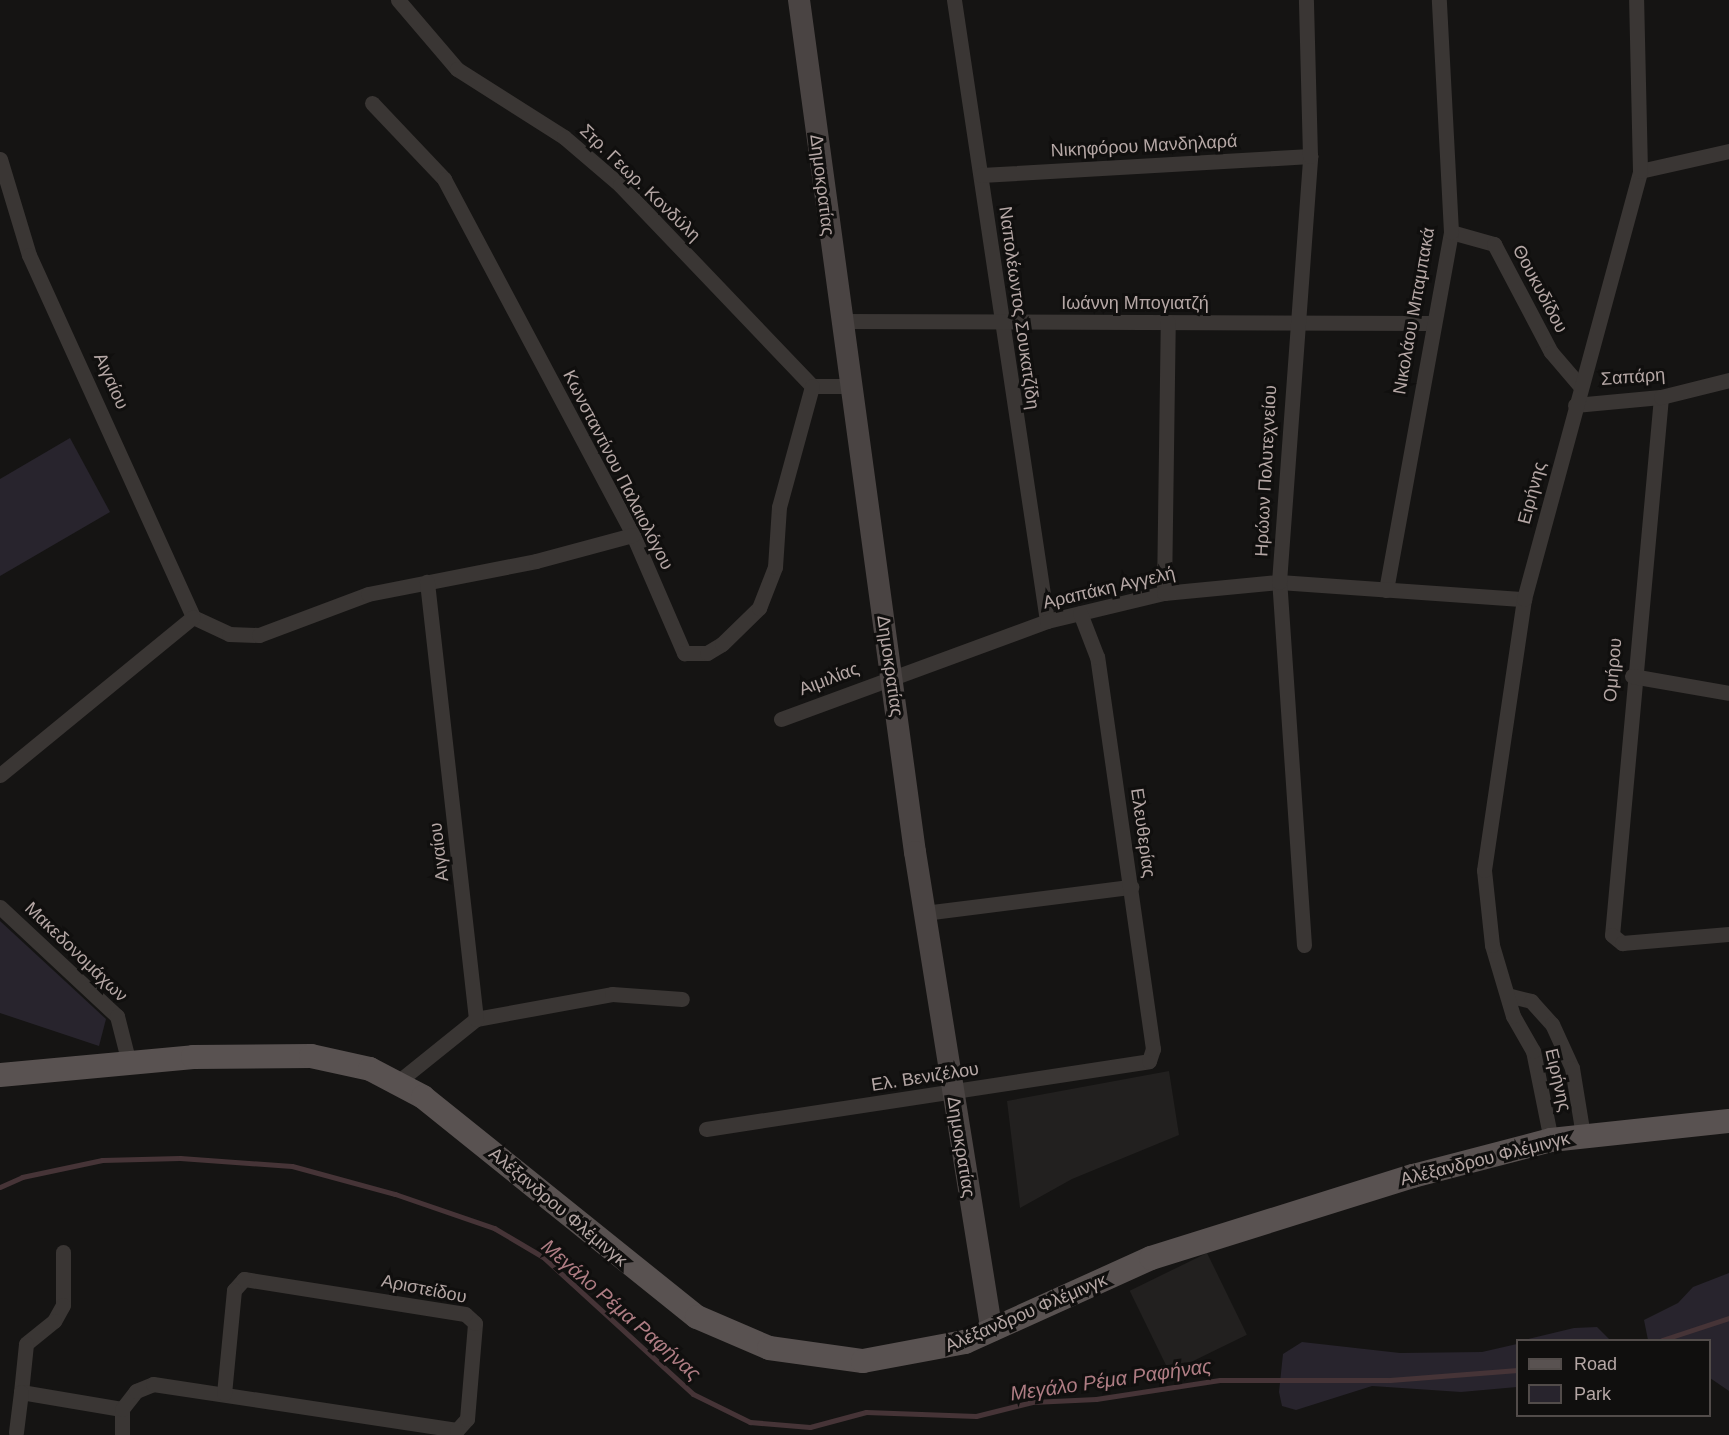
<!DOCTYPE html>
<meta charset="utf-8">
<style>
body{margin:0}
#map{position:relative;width:1729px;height:1435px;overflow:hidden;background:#151413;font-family:Arial,sans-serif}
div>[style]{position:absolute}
.built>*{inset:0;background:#22201f;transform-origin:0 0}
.green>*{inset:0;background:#28242d}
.stream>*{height:5px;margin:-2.5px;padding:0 2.5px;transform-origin:2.5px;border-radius:2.5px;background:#463437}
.street>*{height:15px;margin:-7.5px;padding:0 7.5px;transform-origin:7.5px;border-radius:7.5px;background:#3a3634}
.secondary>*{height:22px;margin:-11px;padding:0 11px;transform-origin:11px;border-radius:11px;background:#4a4443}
.primary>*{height:24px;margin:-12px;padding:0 12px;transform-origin:12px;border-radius:12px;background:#595251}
span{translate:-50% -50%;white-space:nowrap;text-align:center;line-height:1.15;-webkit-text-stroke:6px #100f0e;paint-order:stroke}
.street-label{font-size:18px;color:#b5a7a5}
.water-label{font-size:20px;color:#af7d84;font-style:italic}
.legend{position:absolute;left:1516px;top:1339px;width:195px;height:78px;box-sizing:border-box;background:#100f0e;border:2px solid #524c4a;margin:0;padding:8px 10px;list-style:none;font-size:18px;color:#b5a7a5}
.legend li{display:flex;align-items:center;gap:12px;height:30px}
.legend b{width:30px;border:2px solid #524c4a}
</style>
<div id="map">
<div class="built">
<div style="clip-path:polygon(1169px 1071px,1179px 1135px,1072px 1179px,1020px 1208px,1007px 1101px)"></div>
<div style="left:1207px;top:1253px;width:91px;height:86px;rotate:64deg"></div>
</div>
<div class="green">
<div style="clip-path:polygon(70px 438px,110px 512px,0 576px,0 479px)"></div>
<div style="clip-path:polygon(0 921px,106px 1019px,99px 1046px,0 1013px)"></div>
<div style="clip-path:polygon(1729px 1273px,1729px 1391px,1710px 1378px,1710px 1340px,1648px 1340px,1644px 1320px,1678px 1303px,1693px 1287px)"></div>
<div style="clip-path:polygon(1597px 1327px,1610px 1340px,1524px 1340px,1574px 1328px)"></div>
<div style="clip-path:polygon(1302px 1342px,1400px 1353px,1482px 1352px,1517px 1344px,1517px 1387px,1461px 1392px,1372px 1386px,1296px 1410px,1282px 1406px,1279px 1392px,1283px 1354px)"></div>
</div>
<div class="stream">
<div style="left:0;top:1187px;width:24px;rotate:-24deg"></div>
<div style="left:22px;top:1177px;width:82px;rotate:-12deg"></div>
<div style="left:102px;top:1160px;width:78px;rotate:-1.5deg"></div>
<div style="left:180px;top:1158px;width:112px;rotate:4.1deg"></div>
<div style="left:292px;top:1166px;width:107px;rotate:15.2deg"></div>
<div style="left:395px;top:1194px;width:105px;rotate:19deg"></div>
<div style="left:494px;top:1228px;width:57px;rotate:30.6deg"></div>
<div style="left:543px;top:1257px;width:203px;rotate:42.4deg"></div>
<div style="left:693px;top:1394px;width:64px;rotate:26.2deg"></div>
<div style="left:750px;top:1422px;width:60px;rotate:4.8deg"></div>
<div style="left:810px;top:1427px;width:58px;rotate:-15deg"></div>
<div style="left:866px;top:1412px;width:110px;rotate:2.1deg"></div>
<div style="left:976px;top:1416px;width:58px;rotate:-14deg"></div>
<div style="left:1032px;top:1402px;width:64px;rotate:-2.7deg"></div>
<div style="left:1096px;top:1399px;width:125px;rotate:-8.7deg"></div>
<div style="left:1220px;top:1380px;width:170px"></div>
<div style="left:1390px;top:1380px;width:128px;rotate:-4.5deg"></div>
<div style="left:1662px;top:1340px;width:71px;rotate:-18.2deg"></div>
</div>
<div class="street">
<div style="left:398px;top:0;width:91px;rotate:49.5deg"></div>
<div style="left:457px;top:69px;width:127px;rotate:32.4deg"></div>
<div style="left:564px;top:137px;width:74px;rotate:40.6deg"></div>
<div style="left:620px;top:185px;width:278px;rotate:46.3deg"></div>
<div style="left:812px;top:386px;width:39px"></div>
<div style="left:954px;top:0;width:628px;rotate:81.48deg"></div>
<div style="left:372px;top:103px;width:105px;rotate:46.5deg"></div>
<div style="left:444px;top:179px;width:403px;rotate:62deg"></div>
<div style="left:633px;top:535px;width:129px;rotate:66.6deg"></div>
<div style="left:684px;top:653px;width:23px"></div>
<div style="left:707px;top:653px;width:17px;rotate:-31deg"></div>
<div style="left:722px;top:644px;width:52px;rotate:-44.2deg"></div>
<div style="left:759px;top:608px;width:44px;rotate:-68.7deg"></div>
<div style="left:775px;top:567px;width:60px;rotate:-86.2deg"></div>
<div style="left:779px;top:507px;width:125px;rotate:-74.7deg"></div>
<div style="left:0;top:159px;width:100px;rotate:73.2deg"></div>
<div style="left:29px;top:255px;width:397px;rotate:65.6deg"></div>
<div style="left:1640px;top:171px;width:91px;rotate:-12.7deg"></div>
<div style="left:981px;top:175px;width:330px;rotate:-3.3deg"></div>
<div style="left:1451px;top:232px;width:45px;rotate:15.6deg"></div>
<div style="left:1494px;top:244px;width:122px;rotate:62.2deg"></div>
<div style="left:1551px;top:352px;width:45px;rotate:49.5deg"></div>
<div style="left:840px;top:321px;width:590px;rotate:0.19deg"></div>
<div style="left:1661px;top:397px;width:540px;rotate:95.2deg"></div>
<div style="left:1612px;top:935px;width:13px;rotate:39deg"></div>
<div style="left:1622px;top:943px;width:107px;rotate:-4.8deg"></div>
<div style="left:1575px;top:405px;width:86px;rotate:-5.3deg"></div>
<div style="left:1661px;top:397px;width:70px;rotate:-14deg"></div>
<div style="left:1386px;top:590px;width:364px;rotate:-79.7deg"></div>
<div style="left:1451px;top:232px;width:232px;rotate:-93deg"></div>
<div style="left:1164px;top:593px;width:271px;rotate:-89.2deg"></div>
<div style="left:193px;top:617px;width:40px;rotate:25deg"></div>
<div style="left:229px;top:634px;width:30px;rotate:2deg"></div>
<div style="left:259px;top:635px;width:116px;rotate:-20.6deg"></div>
<div style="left:368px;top:594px;width:171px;rotate:-11.1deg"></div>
<div style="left:536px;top:561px;width:100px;rotate:-15deg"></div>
<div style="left:1632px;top:676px;width:98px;rotate:9.9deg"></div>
<div style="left:781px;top:719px;width:283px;rotate:-20.2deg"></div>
<div style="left:1047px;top:621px;width:120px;rotate:-13.5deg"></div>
<div style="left:1164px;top:593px;width:116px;rotate:-5.5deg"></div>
<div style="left:1279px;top:582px;width:246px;rotate:4deg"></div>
<div style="left:0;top:775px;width:249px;rotate:-39.3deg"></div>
<div style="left:0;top:907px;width:160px;rotate:43deg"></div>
<div style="left:117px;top:1016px;width:49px;rotate:75.7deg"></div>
<div style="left:924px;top:913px;width:209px;rotate:-7.2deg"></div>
<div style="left:1304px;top:945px;width:364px;rotate:-93.9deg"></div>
<div style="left:1279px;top:582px;width:427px;rotate:-85.8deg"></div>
<div style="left:1310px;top:156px;width:156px;rotate:-91.5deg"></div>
<div style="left:1511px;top:996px;width:21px;rotate:14deg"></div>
<div style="left:1531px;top:1001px;width:31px;rotate:48deg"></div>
<div style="left:1552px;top:1024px;width:48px;rotate:65.6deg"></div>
<div style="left:1572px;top:1068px;width:68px;rotate:80.7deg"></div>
<div style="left:476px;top:1019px;width:138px;rotate:-10.4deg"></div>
<div style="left:612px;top:994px;width:70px;rotate:4.1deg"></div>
<div style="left:399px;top:1081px;width:99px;rotate:-38.8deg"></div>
<div style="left:476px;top:1019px;width:440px;rotate:-96.4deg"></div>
<div style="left:706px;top:1129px;width:448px;rotate:-8.7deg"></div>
<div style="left:1149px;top:1061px;width:13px;rotate:-72deg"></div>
<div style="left:1153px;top:1049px;width:396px;rotate:-98.1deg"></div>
<div style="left:1097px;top:657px;width:47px;rotate:-111.1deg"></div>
<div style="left:1551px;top:1140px;width:91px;rotate:-101.4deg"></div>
<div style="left:1533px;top:1051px;width:40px;rotate:-119.7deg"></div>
<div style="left:1513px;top:1016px;width:74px;rotate:-106.5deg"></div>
<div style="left:1492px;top:945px;width:75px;rotate:-96.1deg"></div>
<div style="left:1484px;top:870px;width:274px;rotate:-81.6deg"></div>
<div style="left:1524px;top:599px;width:443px;rotate:-74.8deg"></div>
<div style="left:1640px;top:171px;width:171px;rotate:-91.3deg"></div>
<div style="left:63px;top:1252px;width:53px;rotate:90deg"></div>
<div style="left:63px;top:1305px;width:18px;rotate:119deg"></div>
<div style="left:54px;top:1321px;width:36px;rotate:141deg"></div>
<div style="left:26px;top:1344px;width:48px;rotate:95.9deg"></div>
<div style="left:21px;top:1392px;width:102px;rotate:9.6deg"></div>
<div style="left:16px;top:1432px;width:40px;rotate:-82.9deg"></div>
<div style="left:122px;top:1435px;width:26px;rotate:-90deg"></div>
<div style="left:122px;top:1409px;width:23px;rotate:-52deg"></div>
<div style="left:136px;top:1391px;width:18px;rotate:-22deg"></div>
<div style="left:153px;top:1384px;width:307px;rotate:8.6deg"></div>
<div style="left:457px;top:1430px;width:15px;rotate:-48deg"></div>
<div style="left:467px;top:1419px;width:96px;rotate:-85.2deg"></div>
<div style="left:475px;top:1323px;width:13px;rotate:-138deg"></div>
<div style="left:465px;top:1314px;width:224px;rotate:-171deg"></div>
<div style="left:244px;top:1279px;width:15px;rotate:132deg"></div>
<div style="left:234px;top:1290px;width:104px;rotate:95.5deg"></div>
</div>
<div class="secondary">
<div style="left:799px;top:0;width:860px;rotate:82.25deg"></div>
<div style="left:915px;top:852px;width:485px;rotate:80.9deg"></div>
</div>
<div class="primary">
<div style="left:0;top:1075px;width:194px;rotate:-5.3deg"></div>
<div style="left:193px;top:1057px;width:118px;rotate:-0.5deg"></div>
<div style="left:311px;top:1056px;width:60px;rotate:12.4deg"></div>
<div style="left:370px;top:1069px;width:60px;rotate:27.8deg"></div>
<div style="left:423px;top:1097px;width:351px;rotate:38.8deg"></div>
<div style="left:697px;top:1317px;width:78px;rotate:23.3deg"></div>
<div style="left:769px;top:1348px;width:95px;rotate:7.9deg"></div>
<div style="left:863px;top:1361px;width:104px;rotate:-10.6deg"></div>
<div style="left:965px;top:1342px;width:204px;rotate:-24.3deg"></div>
<div style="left:1151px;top:1258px;width:275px;rotate:-17.4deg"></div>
<div style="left:1413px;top:1176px;width:143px;rotate:-14.6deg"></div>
<div style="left:1551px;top:1140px;width:179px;rotate:-6.1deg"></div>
</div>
<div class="street-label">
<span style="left:1144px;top:146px;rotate:-3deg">Νικηφόρου Μανδηλαρά</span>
<span style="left:640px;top:183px;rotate:44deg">Στρ. Γεωρ. Κονδύλη</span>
<span style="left:822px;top:185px;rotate:83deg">Δημοκρατίας</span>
<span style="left:1540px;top:289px;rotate:62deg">Θουκυδίδου</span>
<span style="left:1135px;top:303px">Ιωάννη Μπογιατζή</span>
<span style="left:1019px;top:308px;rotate:82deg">Ναπολέωντος Σουκατζίδη</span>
<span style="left:1414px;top:311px;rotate:-80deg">Νικολάου Μπαμπακά</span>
<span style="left:1633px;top:377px;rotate:-4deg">Σαπάρη</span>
<span style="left:111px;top:381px;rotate:66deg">Αιγαίου</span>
<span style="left:618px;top:470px;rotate:63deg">Κωνσταντίνου Παλαιολόγου</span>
<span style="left:1266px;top:471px;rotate:-87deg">Ηρώων Πολυτεχνείου</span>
<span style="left:1532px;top:493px;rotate:-75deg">Ειρήνης</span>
<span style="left:1109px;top:588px;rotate:-13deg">Αραπάκη Αγγελή</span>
<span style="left:890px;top:666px;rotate:82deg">Δημοκρατίας</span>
<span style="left:1613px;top:670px;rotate:-85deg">Ομήρου</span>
<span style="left:829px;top:679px;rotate:-21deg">Αιμιλίας</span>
<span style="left:1143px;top:833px;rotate:82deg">Ελευθερίας</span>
<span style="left:439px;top:852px;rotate:-97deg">Αιγαίου</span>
<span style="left:76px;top:952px;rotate:44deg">Μακεδονομάχων</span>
<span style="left:925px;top:1077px;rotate:-9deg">Ελ. Βενιζέλου</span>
<span style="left:1558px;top:1080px;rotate:77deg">Ειρήνης</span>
<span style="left:961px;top:1147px;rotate:81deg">Δημοκρατίας</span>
<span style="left:1485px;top:1159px;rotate:-14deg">Αλέξανδρου Φλέμινγκ</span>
<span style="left:558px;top:1207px;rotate:40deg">Αλέξανδρου Φλέμινγκ</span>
<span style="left:424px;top:1289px;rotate:11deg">Αριστείδου</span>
<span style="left:1026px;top:1313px;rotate:-23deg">Αλέξανδρου Φλέμινγκ</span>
</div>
<div class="water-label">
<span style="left:621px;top:1310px;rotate:41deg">Μεγάλο Ρέμα Ραφήνας</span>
<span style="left:1111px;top:1380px;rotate:-8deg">Μεγάλο Ρέμα Ραφήνας</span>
</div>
<ul class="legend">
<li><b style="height:8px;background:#595251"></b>Road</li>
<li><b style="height:16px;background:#28242d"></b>Park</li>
</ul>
</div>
